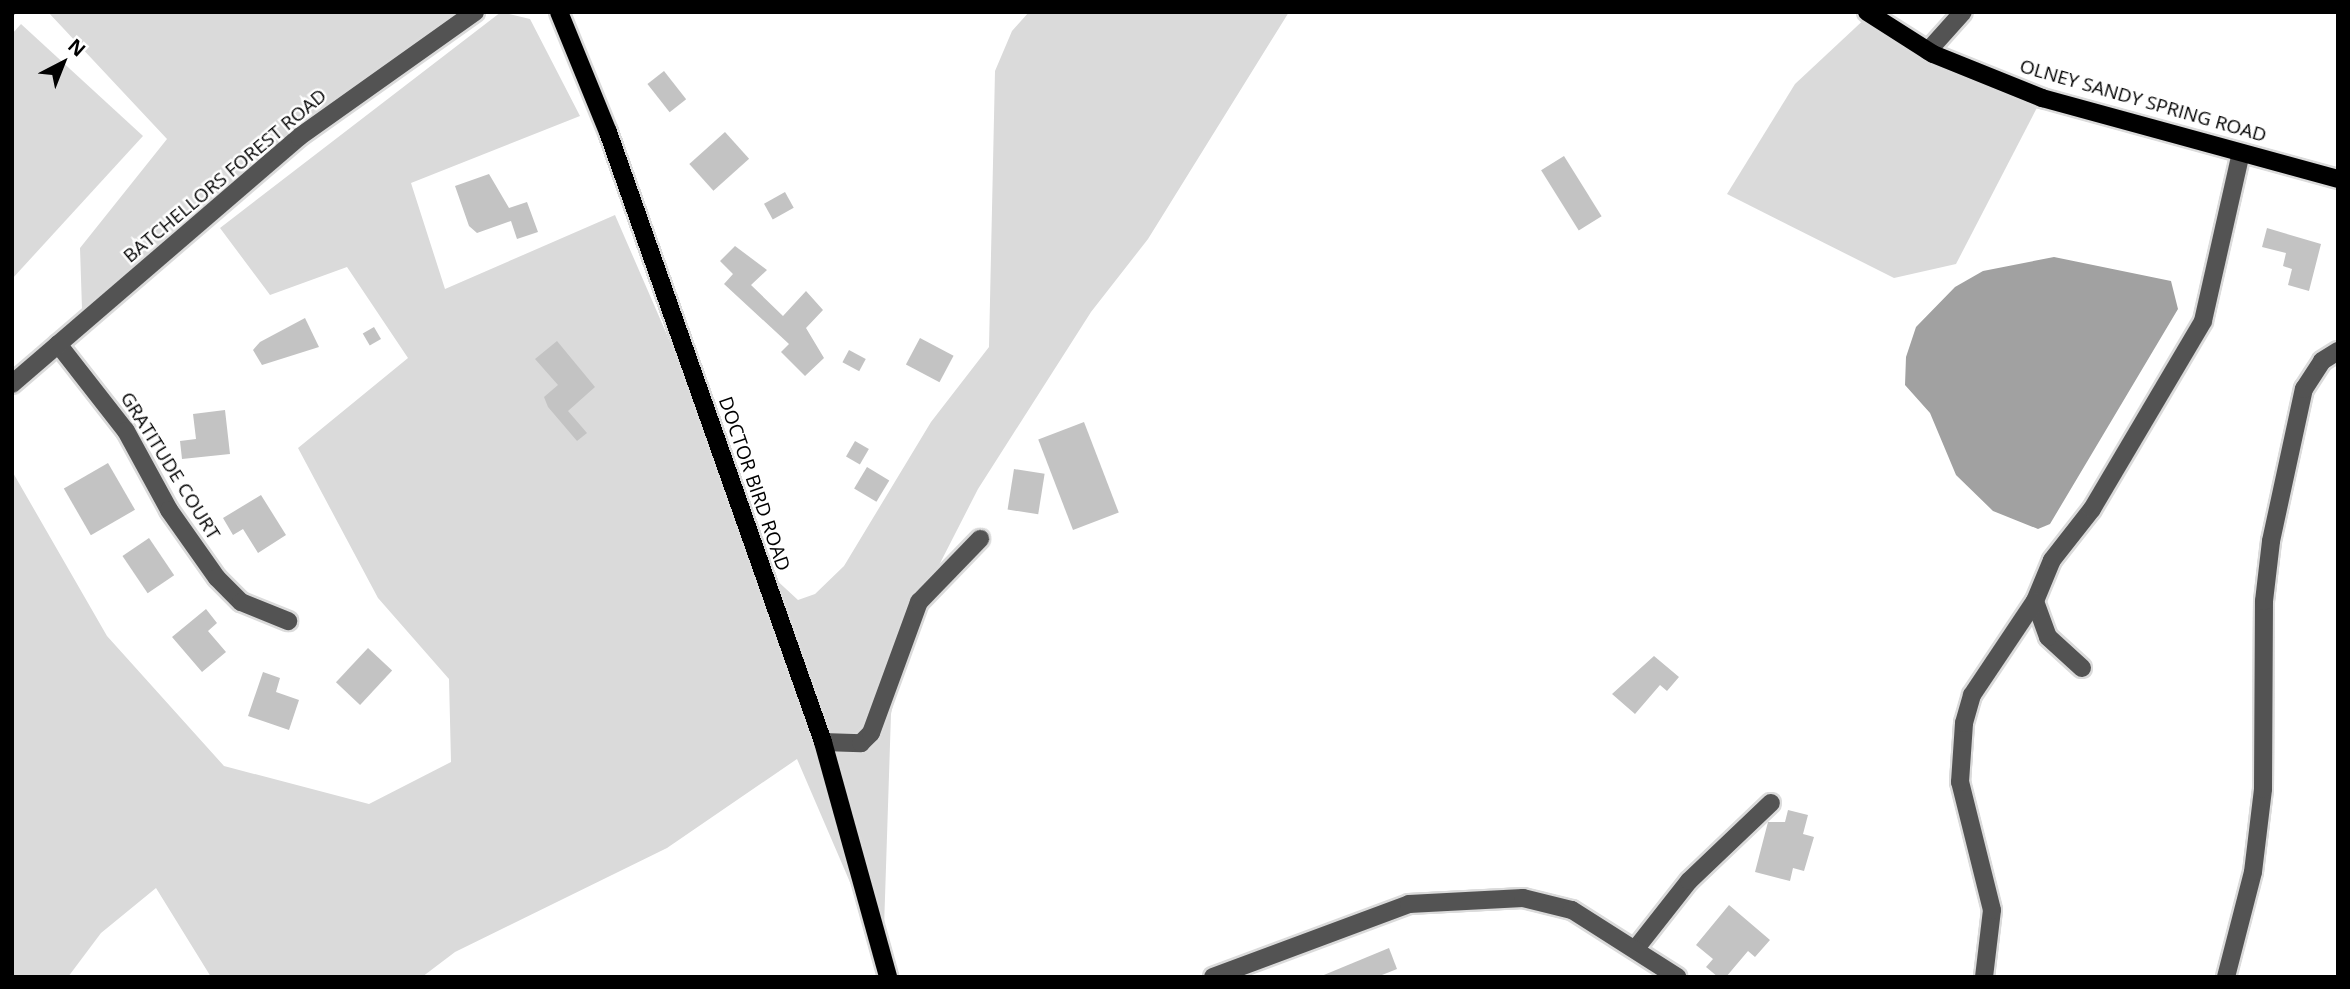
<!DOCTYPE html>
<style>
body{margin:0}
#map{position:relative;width:2350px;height:989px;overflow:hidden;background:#fff;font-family:"Open Sans",sans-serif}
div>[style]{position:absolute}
.green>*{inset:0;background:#dadada}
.water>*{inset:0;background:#a1a1a1}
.building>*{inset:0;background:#c3c3c3;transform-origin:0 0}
.path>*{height:3.5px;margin-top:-1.75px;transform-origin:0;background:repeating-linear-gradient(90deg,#757575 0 2px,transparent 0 5.5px)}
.roads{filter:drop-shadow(2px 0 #dbdbdb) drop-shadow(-2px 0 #dbdbdb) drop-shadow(0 2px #dbdbdb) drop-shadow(0 -2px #dbdbdb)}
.minor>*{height:18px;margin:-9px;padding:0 9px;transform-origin:9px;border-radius:9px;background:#535353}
.major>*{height:18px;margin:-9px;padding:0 9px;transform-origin:9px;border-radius:9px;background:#000}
span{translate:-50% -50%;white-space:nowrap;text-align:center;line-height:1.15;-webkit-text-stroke:5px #fff;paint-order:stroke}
.street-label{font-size:19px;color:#000}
.frame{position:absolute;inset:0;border:14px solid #000;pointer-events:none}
.north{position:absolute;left:28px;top:28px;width:70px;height:70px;-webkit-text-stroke:5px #fff;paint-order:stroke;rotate:42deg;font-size:19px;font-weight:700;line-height:28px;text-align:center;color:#000}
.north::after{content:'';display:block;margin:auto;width:24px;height:32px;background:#000;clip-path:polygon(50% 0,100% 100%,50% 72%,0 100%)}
</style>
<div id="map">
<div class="green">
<div style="clip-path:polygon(48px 12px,460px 12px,82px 309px,80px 248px,167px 139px)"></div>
<div style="clip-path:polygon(501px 12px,530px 19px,580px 116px,411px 183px,445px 289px,615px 215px,740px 503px,760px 565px,798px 600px,815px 594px,844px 566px,931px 422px,989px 347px,995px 71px,1012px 31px,1029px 12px,1289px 12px,1148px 239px,1091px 312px,978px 489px,911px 620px,891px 714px,883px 959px,797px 759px,667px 848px,455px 952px,422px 977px,211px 977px,156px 888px,101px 933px,68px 977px,12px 977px,12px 471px,107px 636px,224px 766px,369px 804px,451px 762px,449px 679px,378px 598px,298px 448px,408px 358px,347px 267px,270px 295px,220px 228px)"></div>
<div style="clip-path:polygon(1870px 14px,2042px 98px,1956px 264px,1894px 278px,1727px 194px,1795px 84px)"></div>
<div style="clip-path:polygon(21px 24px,143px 136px,12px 279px,12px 34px)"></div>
</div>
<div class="water">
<div style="clip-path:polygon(2054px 257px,2171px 281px,2178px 309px,2050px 524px,2038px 529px,1993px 511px,1956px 475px,1930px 413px,1905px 385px,1906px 357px,1916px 327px,1955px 287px,1983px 271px)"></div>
</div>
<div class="building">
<div style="left:664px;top:71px;width:36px;height:21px;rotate:52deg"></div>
<div style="left:725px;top:132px;width:36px;height:48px;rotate:48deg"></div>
<div style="left:1564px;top:156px;width:71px;height:27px;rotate:58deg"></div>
<div style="clip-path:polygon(489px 174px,509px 208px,527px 202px,538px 232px,517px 239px,511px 221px,477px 233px,469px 226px,455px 186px)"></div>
<div style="left:785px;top:192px;width:18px;height:24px;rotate:61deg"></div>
<div style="clip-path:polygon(2267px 228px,2321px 244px,2309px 291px,2288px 285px,2292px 269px,2283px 266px,2286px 253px,2262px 247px)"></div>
<div style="clip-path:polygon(735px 246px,767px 270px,751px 285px,783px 316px,806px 291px,823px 310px,806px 328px,824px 358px,805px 376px,781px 352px,789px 344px,724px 284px,733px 274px,720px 261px)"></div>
<div style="clip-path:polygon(305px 318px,319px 347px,262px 365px,253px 350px,260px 342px)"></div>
<div style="left:374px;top:327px;width:14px;height:13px;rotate:60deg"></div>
<div style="left:920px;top:338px;width:38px;height:30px;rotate:28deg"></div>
<div style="clip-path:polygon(557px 341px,595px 387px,568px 411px,587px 433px,577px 441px,548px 407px,544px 397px,558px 385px,535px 359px)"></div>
<div style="left:849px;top:350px;width:19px;height:14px;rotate:28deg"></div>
<div style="clip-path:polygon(225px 410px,230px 454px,182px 459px,180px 441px,196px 439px,193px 414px)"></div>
<div style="left:1084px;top:422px;width:97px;height:49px;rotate:69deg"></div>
<div style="left:855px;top:441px;width:16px;height:18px;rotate:30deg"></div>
<div style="left:108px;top:463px;width:54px;height:51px;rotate:60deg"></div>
<div style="left:867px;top:467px;width:26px;height:25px;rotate:31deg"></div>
<div style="left:1014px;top:469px;width:31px;height:41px;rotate:9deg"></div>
<div style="clip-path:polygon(261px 495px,286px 535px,258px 553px,243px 529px,233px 535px,223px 518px)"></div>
<div style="left:149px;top:538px;width:45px;height:32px;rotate:56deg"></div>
<div style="clip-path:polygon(206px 609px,217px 623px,208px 631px,226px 652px,202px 672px,172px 637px)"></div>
<div style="left:368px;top:648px;width:33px;height:47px;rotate:43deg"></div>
<div style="clip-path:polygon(1654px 656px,1679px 677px,1667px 691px,1660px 685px,1635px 714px,1612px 694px)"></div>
<div style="clip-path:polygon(263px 672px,280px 678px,276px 692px,299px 700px,289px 730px,248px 716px)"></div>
<div style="clip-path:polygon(1788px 810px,1808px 815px,1803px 834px,1814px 837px,1804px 871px,1793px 868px,1790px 881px,1755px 872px,1768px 822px,1785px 822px)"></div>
<div style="clip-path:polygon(1729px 905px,1770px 940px,1755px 957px,1748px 951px,1726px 977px,1718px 977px,1706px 967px,1713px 959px,1696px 945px)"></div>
<div style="clip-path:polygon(1389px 948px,1397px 969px,1377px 977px,1319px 977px)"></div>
</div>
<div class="path">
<div style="left:12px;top:14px;width:3px;rotate:-45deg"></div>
</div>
<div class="roads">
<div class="minor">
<div style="left:1928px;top:51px;width:52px;rotate:-48.1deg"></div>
<div style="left:58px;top:344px;width:110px;rotate:52deg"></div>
<div style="left:126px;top:431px;width:90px;rotate:61.4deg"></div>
<div style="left:169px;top:510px;width:83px;rotate:54.8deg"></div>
<div style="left:217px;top:578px;width:34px;rotate:45deg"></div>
<div style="left:241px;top:602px;width:51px;rotate:22deg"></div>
<div style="left:12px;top:384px;width:379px;rotate:-40.7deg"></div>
<div style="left:299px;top:137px;width:216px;rotate:-35.4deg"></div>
<div style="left:2082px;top:668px;width:46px;rotate:-137.6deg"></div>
<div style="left:2048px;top:637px;width:38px;rotate:-110deg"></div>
<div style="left:2035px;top:601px;width:44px;rotate:-67.5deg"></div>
<div style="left:2052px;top:560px;width:65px;rotate:-51.9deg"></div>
<div style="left:2092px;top:509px;width:218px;rotate:-59.4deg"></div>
<div style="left:2203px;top:321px;width:172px;rotate:-77.3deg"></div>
<div style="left:823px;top:742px;width:38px;rotate:2deg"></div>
<div style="left:861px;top:743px;width:14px;rotate:-45deg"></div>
<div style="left:871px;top:733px;width:140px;rotate:-69.9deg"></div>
<div style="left:919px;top:602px;width:88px;rotate:-45.9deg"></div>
<div style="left:1637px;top:947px;width:84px;rotate:-51.8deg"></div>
<div style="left:1689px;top:881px;width:113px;rotate:-43.6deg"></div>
<div style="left:1213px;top:977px;width:209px;rotate:-20.4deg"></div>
<div style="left:1409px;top:904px;width:114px;rotate:-3deg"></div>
<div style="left:1523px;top:898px;width:50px;rotate:13.8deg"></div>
<div style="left:1572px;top:910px;width:125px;rotate:32.5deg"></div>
<div style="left:1984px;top:977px;width:67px;rotate:-83.2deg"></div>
<div style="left:1992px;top:910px;width:132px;rotate:-104deg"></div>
<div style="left:1960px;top:782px;width:59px;rotate:-86.1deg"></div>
<div style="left:1964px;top:723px;width:29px;rotate:-74deg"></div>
<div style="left:1972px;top:695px;width:113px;rotate:-56.2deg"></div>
<div style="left:2226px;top:977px;width:108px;rotate:-75.6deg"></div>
<div style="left:2253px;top:872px;width:84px;rotate:-83.1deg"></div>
<div style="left:2263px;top:789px;width:188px;rotate:-89.7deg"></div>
<div style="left:2264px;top:601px;width:60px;rotate:-83.3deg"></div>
<div style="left:2271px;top:541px;width:156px;rotate:-77.8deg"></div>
<div style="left:2304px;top:389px;width:33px;rotate:-57deg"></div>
<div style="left:2322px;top:361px;width:19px;rotate:-32deg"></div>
</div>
<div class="major">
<div style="left:559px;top:12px;width:130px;rotate:67.8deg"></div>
<div style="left:608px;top:132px;width:647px;rotate:70.58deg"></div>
<div style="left:823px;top:742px;width:244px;rotate:74.5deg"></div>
<div style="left:1867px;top:12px;width:78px;rotate:32.5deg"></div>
<div style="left:1933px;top:54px;width:118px;rotate:22deg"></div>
<div style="left:2042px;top:98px;width:307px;rotate:15.3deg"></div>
</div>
</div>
<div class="street-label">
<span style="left:2143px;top:101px;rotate:16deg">OLNEY SANDY SPRING ROAD</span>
<span style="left:225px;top:176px;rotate:-40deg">BATCHELLORS FOREST ROAD</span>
<span style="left:170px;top:466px;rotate:58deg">GRATITUDE COURT</span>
<span style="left:754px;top:484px;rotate:71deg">DOCTOR BIRD ROAD</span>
</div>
<div class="frame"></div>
<div class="north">N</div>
</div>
